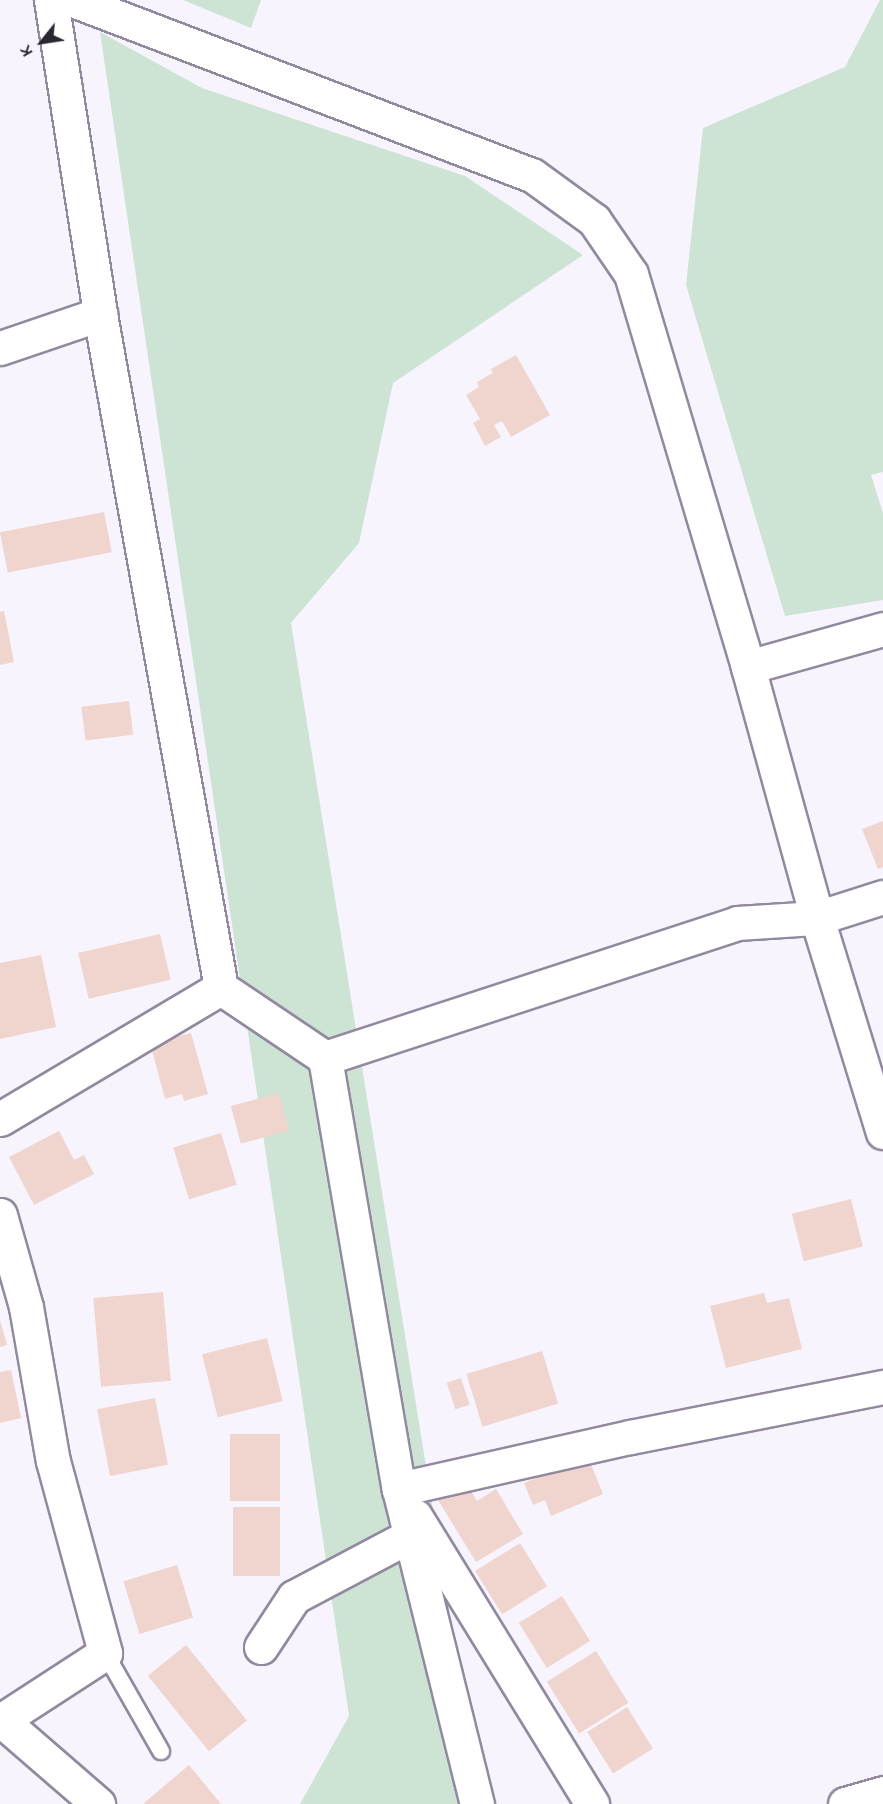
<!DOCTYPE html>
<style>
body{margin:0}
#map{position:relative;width:883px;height:1804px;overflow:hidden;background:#f7f4fd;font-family:Karla,sans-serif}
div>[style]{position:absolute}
.green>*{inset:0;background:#cde4d4}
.building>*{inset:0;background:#f0d4ce;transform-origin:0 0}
.roads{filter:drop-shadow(2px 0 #92899f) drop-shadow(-2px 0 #92899f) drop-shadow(0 2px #92899f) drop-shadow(0 -2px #92899f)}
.service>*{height:16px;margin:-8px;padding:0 8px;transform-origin:8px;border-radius:8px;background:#fff}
.minor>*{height:33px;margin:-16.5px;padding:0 16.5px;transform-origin:16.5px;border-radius:16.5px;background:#fff}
span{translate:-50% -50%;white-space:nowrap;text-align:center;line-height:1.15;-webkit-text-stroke:4.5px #f7f4fd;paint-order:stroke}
.north{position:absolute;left:12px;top:12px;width:60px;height:60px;-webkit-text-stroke:4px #f7f4fd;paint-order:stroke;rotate:240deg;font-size:16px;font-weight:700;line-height:24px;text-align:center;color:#2a2730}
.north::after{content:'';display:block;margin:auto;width:21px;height:27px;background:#2a2730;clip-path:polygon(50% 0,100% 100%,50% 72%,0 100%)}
</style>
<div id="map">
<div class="green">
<div style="clip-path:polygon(183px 0,261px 0,251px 28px)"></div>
<div style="clip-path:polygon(880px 0,883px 0,883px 472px,871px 475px,883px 513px,883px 600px,785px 616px,686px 285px,703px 128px,845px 67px)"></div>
<div style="clip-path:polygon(100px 32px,202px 88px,465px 176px,583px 255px,393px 383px,359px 543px,291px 623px,480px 1804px,300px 1804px,349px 1716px)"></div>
</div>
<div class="building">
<div style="clip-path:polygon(516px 355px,550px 415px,511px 437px,502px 421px,494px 425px,501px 437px,485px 446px,473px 423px,480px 419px,466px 395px,479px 387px,477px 382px,493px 373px,491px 369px)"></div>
<div style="left:104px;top:512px;width:41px;height:106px;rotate:79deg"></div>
<div style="clip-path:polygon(4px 611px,14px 662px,0 665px,0 612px)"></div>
<div style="left:129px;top:701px;width:34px;height:48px;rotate:83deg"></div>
<div style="clip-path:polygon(883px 821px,883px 867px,878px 869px,862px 829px)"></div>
<div style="left:160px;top:934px;width:47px;height:84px;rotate:77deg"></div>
<div style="clip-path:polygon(41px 955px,56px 1027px,0 1039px,0 963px)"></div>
<div style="clip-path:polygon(191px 1033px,208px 1094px,184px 1101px,182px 1094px,165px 1099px,150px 1043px)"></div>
<div style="left:279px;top:1093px;width:39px;height:50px;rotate:75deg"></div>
<div style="clip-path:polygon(59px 1131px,74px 1160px,84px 1155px,94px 1174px,34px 1205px,9px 1157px)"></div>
<div style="left:221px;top:1133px;width:54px;height:50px;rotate:73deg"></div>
<div style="left:851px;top:1199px;width:49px;height:61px;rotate:76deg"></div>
<div style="left:163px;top:1292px;width:89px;height:70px;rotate:85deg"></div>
<div style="clip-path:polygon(764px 1293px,767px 1303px,789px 1298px,802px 1349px,726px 1368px,710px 1306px)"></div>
<div style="clip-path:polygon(0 1320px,7px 1345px,0 1347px)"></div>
<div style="left:267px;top:1338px;width:65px;height:67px;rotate:76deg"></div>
<div style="left:542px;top:1351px;width:55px;height:79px;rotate:73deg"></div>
<div style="clip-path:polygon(11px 1370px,21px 1418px,0 1423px,0 1372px)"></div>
<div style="left:461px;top:1378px;width:28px;height:15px;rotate:72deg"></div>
<div style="left:155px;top:1398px;width:68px;height:59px;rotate:79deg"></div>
<div style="left:230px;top:1434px;width:50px;height:67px"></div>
<div style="clip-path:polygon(588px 1457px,603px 1494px,551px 1516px,545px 1500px,533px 1505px,524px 1483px)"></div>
<div style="clip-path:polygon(466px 1483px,477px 1501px,496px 1489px,523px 1534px,476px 1562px,438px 1500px)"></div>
<div style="left:233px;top:1507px;width:47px;height:69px"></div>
<div style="left:520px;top:1543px;width:51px;height:53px;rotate:58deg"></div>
<div style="left:177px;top:1565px;width:55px;height:56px;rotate:73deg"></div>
<div style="left:562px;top:1596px;width:53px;height:51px;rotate:58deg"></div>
<div style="left:186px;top:1645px;width:97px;height:49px;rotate:51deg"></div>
<div style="left:596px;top:1651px;width:61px;height:58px;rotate:58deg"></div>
<div style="left:627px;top:1707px;width:49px;height:47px;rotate:58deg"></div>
<div style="clip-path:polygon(189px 1765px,221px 1804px,145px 1804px,144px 1803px)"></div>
</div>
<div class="roads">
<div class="service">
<div style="left:105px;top:1653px;width:113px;rotate:60.3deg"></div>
</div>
<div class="minor">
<div style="left:51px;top:0;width:318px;rotate:81.1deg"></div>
<div style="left:100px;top:314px;width:685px;rotate:79.82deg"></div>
<div style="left:221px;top:988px;width:125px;rotate:33.9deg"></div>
<div style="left:325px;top:1058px;width:437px;rotate:80.3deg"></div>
<div style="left:399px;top:1489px;width:325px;rotate:76.1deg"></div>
<div style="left:73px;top:0;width:491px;rotate:20.9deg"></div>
<div style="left:532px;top:175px;width:77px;rotate:36deg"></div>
<div style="left:594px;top:220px;width:65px;rotate:55.6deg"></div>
<div style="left:631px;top:274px;width:410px;rotate:73.4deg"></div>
<div style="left:748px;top:667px;width:260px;rotate:74.6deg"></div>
<div style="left:817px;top:918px;width:224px;rotate:72.9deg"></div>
<div style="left:0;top:348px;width:106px;rotate:-18.8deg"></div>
<div style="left:748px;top:667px;width:140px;rotate:-15.7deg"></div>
<div style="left:325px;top:1058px;width:434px;rotate:-18.1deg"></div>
<div style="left:737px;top:923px;width:80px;rotate:-3.6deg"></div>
<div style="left:817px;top:918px;width:69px;rotate:-17.7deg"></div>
<div style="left:0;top:1119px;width:257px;rotate:-30.7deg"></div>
<div style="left:0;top:1215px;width:96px;rotate:74.2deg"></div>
<div style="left:26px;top:1307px;width:156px;rotate:80.1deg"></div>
<div style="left:53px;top:1461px;width:199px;rotate:74.8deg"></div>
<div style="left:105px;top:1653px;width:123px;rotate:147deg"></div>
<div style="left:399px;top:1489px;width:237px;rotate:-12.7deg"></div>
<div style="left:630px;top:1437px;width:258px;rotate:-11.2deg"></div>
<div style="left:415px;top:1516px;width:338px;rotate:58.4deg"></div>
<div style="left:261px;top:1647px;width:60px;rotate:-56.6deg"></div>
<div style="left:294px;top:1597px;width:132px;rotate:-27.9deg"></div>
<div style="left:0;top:1719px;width:130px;rotate:40.9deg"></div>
<div style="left:845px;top:1804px;width:40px;rotate:-16deg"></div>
</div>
</div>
<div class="north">K</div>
</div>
